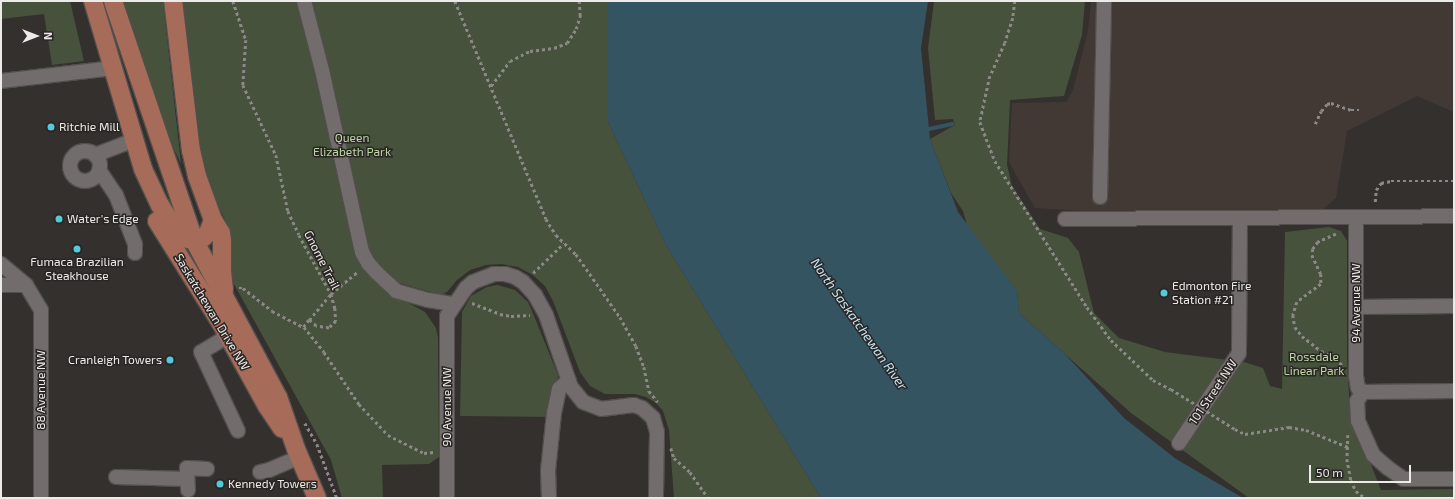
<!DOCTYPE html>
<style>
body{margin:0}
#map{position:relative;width:1455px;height:499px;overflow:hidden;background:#34302e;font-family:"Exo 2",sans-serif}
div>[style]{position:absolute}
.built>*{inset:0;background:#423935}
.green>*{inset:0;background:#46523b}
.water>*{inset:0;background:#355462}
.stream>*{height:4px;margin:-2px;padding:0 2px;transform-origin:2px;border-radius:2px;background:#355462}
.path>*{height:2.5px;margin-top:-1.25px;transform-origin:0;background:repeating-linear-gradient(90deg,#8b8887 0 3px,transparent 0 6px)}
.roads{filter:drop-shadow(1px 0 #524f4d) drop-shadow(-1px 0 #524f4d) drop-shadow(0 1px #524f4d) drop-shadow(0 -1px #524f4d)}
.minor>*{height:14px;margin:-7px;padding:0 7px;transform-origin:7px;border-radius:7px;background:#726d6c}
.minor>.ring{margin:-7px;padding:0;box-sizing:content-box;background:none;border:14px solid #726d6c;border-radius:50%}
.major>*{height:18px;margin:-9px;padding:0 9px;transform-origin:9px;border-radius:9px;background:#a76b59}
.path-bridge>*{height:2.5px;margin-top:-1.25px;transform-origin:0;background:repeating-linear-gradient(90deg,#8b8887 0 3px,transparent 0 6px)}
.dots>*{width:11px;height:11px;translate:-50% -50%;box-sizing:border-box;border:2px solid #2a2624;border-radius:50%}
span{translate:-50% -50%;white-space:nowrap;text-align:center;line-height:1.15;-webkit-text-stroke:3px #2a2624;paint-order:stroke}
.poi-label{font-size:12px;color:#edebea}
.left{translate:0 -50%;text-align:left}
.right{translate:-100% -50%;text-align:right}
.park-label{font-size:12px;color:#bcd7a4}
.street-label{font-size:12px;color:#edebea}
.water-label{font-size:13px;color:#c3e7f8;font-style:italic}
.frame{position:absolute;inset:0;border:2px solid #edebea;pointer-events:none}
.north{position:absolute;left:16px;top:16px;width:40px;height:40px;-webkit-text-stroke:3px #2a2624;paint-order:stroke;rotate:90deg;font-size:11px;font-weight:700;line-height:16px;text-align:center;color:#edebea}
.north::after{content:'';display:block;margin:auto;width:14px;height:18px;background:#edebea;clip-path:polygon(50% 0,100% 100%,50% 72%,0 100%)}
.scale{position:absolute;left:1309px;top:465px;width:102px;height:18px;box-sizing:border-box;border:2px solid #edebea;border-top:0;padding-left:5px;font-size:12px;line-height:14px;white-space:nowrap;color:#edebea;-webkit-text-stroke:3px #2a2624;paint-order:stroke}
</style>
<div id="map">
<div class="built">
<div style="clip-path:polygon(1091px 1px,1454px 1px,1454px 112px,1417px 96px,1347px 131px,1336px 198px,1320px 212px,1100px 212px,1035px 208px,1009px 162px,1012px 103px,1066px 102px,1073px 90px,1088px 31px)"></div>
</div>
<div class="green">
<div style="clip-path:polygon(1px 1px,70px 1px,84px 61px,52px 65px,44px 14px,1px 19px)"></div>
<div style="clip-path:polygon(121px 1px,163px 1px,181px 164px,165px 130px)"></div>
<div style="clip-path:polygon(181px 1px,608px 1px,608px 122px,666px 245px,821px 498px,674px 498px,669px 430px,663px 411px,656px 403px,646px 397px,635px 394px,605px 394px,590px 386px,580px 372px,553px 301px,545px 286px,533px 275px,518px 267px,502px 264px,486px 265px,470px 270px,457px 280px,447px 292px,441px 295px,396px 282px,385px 290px,425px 312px,436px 328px,438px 338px,439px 457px,429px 464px,382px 465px,383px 498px,342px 498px,331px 460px,234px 284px,230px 269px,227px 224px,213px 194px,201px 156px)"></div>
<div style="clip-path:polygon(934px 1px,1085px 1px,1082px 35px,1064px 96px,1010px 100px,1007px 165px,1012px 186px,1040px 229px,1068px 238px,1079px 252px,1094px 313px,1119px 338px,1165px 352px,1244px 362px,1263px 368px,1270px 386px,1282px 389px,1285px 232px,1329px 227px,1341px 231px,1347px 241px,1347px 359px,1350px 412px,1381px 490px,1454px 489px,1454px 498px,1249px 498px,1131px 413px,1019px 313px,1017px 291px,981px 246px,967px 225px,963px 211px,951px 193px,930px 139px,955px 125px,953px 119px,935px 120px,928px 48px)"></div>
<div style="clip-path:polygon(497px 285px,515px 290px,528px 302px,532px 311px,558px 375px,555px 417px,460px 416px,462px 312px,471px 296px,487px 287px)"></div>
</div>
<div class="water">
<div style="clip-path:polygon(608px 1px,928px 1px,921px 48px,930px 139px,958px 212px,1017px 291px,1019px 313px,1066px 355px,1124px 418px,1176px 459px,1243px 498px,821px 498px,666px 245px,608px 122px)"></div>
</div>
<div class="stream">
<div style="left:929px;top:129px;width:24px;rotate:-12deg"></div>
</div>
<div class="path">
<div style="left:233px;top:1px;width:41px;rotate:71.6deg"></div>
<div style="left:246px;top:40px;width:45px;rotate:93.8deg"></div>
<div style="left:243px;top:85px;width:77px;rotate:64.8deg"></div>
<div style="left:276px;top:155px;width:57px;rotate:77.9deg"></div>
<div style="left:288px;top:211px;width:26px;rotate:65deg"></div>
<div style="left:299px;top:235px;width:67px;rotate:61.5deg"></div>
<div style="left:331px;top:294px;width:15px;rotate:74deg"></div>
<div style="left:335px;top:308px;width:13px;rotate:86deg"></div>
<div style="left:336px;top:321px;width:10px;rotate:135deg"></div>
<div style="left:329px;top:328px;width:13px;rotate:-171deg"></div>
<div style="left:316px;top:326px;width:9px;rotate:-139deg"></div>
<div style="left:309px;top:320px;width:9px;rotate:126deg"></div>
<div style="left:304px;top:327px;width:32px;rotate:51deg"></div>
<div style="left:324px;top:352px;width:63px;rotate:56.1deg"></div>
<div style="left:359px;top:404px;width:42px;rotate:46.9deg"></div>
<div style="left:388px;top:435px;width:40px;rotate:26.6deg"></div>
<div style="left:424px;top:453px;width:10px;rotate:-6deg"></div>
<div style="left:455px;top:1px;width:236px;rotate:67.3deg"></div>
<div style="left:546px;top:219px;width:19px;rotate:58deg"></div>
<div style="left:556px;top:235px;width:28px;rotate:44deg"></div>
<div style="left:576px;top:254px;width:77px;rotate:55.1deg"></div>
<div style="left:620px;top:317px;width:33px;rotate:61deg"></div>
<div style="left:636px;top:346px;width:22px;rotate:69deg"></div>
<div style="left:644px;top:367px;width:25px;rotate:78deg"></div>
<div style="left:649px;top:391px;width:14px;rotate:51deg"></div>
<div style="left:1015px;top:1px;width:17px;rotate:97deg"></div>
<div style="left:1013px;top:18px;width:26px;rotate:108deg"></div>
<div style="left:1005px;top:43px;width:36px;rotate:114deg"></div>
<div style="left:990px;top:76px;width:47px;rotate:102.3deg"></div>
<div style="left:980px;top:122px;width:42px;rotate:69deg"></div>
<div style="left:995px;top:161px;width:173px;rotate:57.8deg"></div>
<div style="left:1087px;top:307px;width:41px;rotate:54deg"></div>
<div style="left:1111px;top:340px;width:58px;rotate:43.6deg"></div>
<div style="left:1153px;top:380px;width:20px;rotate:27deg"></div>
<div style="left:491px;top:86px;width:31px;rotate:-53deg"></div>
<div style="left:510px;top:61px;width:22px;rotate:-27deg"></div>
<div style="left:530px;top:51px;width:24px;rotate:-7deg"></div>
<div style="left:554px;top:48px;width:14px;rotate:-21deg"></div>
<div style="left:567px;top:43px;width:17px;rotate:-57deg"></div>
<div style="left:576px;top:29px;width:14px;rotate:-73deg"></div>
<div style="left:580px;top:16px;width:15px;rotate:-94deg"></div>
<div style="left:1315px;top:124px;width:14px;rotate:-65deg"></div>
<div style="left:1321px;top:111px;width:9px;rotate:-49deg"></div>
<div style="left:1327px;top:104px;width:4px;rotate:-14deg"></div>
<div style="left:1331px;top:103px;width:21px;rotate:19deg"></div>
<div style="left:1351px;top:110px;width:8px"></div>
<div style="left:1375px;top:202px;width:12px;rotate:-85deg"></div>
<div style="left:1376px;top:190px;width:9px;rotate:-54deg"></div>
<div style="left:1381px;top:183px;width:10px;rotate:-11deg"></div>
<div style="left:1391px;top:181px;width:63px"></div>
<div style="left:1336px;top:234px;width:20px;rotate:156deg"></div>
<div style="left:1318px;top:242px;width:9px;rotate:126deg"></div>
<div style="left:1313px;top:249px;width:6px;rotate:99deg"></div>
<div style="left:1312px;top:255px;width:21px;rotate:65deg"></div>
<div style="left:1321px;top:274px;width:10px;rotate:90deg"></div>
<div style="left:1321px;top:284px;width:30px;rotate:143deg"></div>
<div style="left:1297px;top:302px;width:14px;rotate:107deg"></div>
<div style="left:1293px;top:315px;width:12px;rotate:81deg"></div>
<div style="left:1295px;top:327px;width:11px;rotate:52deg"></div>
<div style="left:1302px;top:336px;width:24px;rotate:38deg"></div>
<div style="left:1321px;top:351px;width:17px;rotate:25deg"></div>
<div style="left:1336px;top:358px;width:9px;rotate:49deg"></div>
<div style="left:533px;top:273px;width:43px;rotate:-44.1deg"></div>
<div style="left:239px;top:288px;width:4px"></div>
<div style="left:243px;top:288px;width:37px;rotate:38deg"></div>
<div style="left:272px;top:311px;width:35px;rotate:27deg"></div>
<div style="left:472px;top:303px;width:30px;rotate:21deg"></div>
<div style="left:500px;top:314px;width:11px;rotate:10deg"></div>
<div style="left:511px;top:316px;width:19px;rotate:-3deg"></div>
<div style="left:309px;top:320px;width:34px;rotate:-50deg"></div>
<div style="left:331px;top:294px;width:35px;rotate:-40deg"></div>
<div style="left:305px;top:423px;width:24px;rotate:60deg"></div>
<div style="left:317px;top:444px;width:58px;rotate:69.7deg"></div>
<div style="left:1235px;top:429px;width:11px;rotate:27deg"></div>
<div style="left:1245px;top:434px;width:45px;rotate:-9deg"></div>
<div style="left:1289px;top:427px;width:17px;rotate:10deg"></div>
<div style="left:1306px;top:430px;width:45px;rotate:22deg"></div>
<div style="left:1348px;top:435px;width:24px;rotate:92deg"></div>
<div style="left:1347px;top:459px;width:21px;rotate:79deg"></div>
<div style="left:1351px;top:480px;width:12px;rotate:66deg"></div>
<div style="left:1356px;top:491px;width:11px;rotate:38deg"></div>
<div style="left:671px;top:448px;width:10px;rotate:73deg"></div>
<div style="left:674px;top:458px;width:21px;rotate:41deg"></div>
<div style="left:690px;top:472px;width:32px;rotate:55deg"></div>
</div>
<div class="roads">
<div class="minor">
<div style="left:304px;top:1px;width:71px;rotate:75.4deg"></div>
<div style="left:322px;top:70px;width:186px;rotate:77.6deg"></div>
<div style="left:362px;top:252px;width:13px;rotate:61deg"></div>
<div style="left:368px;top:263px;width:13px;rotate:48deg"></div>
<div style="left:377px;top:273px;width:26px;rotate:43deg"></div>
<div style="left:396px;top:291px;width:33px;rotate:16deg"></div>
<div style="left:428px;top:300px;width:26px;rotate:9deg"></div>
<div style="left:1px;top:81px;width:113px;rotate:-6.6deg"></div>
<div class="ring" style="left:70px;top:151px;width:16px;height:16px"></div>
<div style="left:95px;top:155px;width:42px;rotate:-21deg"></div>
<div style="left:99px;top:170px;width:30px;rotate:56deg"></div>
<div style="left:116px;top:195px;width:53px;rotate:68.8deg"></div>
<div style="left:135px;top:244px;width:9px;rotate:90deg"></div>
<div style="left:1100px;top:197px;width:196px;rotate:-88.8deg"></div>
<div style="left:1356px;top:217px;width:159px;rotate:90deg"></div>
<div style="left:1356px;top:376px;width:12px;rotate:81deg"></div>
<div style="left:1358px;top:388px;width:6px;rotate:39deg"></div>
<div style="left:1363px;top:392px;width:91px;rotate:-0.6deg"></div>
<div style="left:1065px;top:219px;width:389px;rotate:-0.4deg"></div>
<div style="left:1px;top:264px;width:33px;rotate:40deg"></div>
<div style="left:26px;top:285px;width:29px;rotate:59deg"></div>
<div style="left:41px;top:310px;width:188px;rotate:90deg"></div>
<div style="left:1px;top:285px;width:25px"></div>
<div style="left:1356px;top:307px;width:98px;rotate:-0.6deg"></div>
<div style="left:228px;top:336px;width:31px;rotate:149deg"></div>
<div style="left:201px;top:352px;width:87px;rotate:64.9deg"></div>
<div style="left:1363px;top:392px;width:11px;rotate:124deg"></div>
<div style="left:1357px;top:401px;width:20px;rotate:87deg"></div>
<div style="left:1358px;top:421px;width:37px;rotate:66deg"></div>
<div style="left:1373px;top:455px;width:20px;rotate:41deg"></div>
<div style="left:1388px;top:468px;width:19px;rotate:35deg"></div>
<div style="left:1404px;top:479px;width:50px"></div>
<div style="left:1179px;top:443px;width:108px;rotate:-56.3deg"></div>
<div style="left:1239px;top:353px;width:135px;rotate:-89.6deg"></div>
<div style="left:260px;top:472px;width:9px;rotate:-13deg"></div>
<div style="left:269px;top:470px;width:33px;rotate:-23deg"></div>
<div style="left:116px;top:477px;width:71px;rotate:1.6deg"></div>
<div style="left:188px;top:490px;width:22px;rotate:-93deg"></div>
<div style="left:187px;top:468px;width:20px;rotate:3deg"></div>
<div style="left:447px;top:498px;width:182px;rotate:-90deg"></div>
<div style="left:447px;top:316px;width:34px;rotate:-56deg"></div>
<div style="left:466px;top:288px;width:9px;rotate:-41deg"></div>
<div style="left:473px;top:282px;width:22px;rotate:-21deg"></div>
<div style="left:494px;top:274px;width:11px"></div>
<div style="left:505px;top:274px;width:10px;rotate:17deg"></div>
<div style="left:515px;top:277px;width:9px;rotate:32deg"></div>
<div style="left:523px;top:282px;width:18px;rotate:47deg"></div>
<div style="left:535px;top:295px;width:23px;rotate:61deg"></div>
<div style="left:546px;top:315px;width:76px;rotate:70.9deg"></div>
<div style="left:571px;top:387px;width:19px;rotate:51deg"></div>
<div style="left:583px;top:402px;width:19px;rotate:21deg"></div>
<div style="left:601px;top:409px;width:33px;rotate:-7deg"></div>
<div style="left:634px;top:405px;width:9px;rotate:21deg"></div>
<div style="left:642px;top:408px;width:15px;rotate:42deg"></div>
<div style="left:653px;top:418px;width:15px;rotate:74deg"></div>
<div style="left:657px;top:432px;width:66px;rotate:90.9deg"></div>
<div style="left:549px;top:498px;width:27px;rotate:-92deg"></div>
<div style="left:548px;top:471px;width:58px;rotate:-84.1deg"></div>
<div style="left:554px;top:413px;width:25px;rotate:-78deg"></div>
<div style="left:559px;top:389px;width:13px;rotate:-42deg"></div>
</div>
<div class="major">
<div style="left:93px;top:1px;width:175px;rotate:73.4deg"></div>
<div style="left:143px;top:169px;width:40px;rotate:65deg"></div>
<div style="left:160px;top:205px;width:31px;rotate:58deg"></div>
<div style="left:176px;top:231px;width:14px;rotate:34deg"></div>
<div style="left:188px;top:239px;width:6px;rotate:9deg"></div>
<div style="left:194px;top:240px;width:9px;rotate:-13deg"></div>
<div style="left:203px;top:238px;width:7px;rotate:-45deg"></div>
<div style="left:208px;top:233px;width:14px;rotate:-69deg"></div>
<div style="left:213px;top:220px;width:47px;rotate:-110deg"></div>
<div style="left:197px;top:176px;width:26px;rotate:-103deg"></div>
<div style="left:191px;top:151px;width:151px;rotate:-96.8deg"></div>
<div style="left:113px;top:1px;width:252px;rotate:71.3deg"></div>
<div style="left:194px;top:240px;width:178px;rotate:61.9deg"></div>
<div style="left:278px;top:397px;width:55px;rotate:70.9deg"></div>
<div style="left:296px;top:449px;width:53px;rotate:66.8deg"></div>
<div style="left:213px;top:220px;width:15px;rotate:58deg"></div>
<div style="left:221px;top:233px;width:8px;rotate:83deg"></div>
<div style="left:222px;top:241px;width:30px;rotate:90deg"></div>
<div style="left:222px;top:271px;width:19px;rotate:84deg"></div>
<div style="left:157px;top:221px;width:120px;rotate:57.9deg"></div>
<div style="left:221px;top:323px;width:95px;rotate:61deg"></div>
<div style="left:267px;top:406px;width:27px;rotate:56deg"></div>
</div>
</div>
<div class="path-bridge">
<div style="left:1171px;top:389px;width:75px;rotate:32deg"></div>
</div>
<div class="dots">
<div style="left:51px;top:127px;background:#53cadc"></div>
<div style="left:59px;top:219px;background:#53cadc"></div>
<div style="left:77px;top:249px;background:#53cadc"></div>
<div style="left:1164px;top:293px;background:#53cadc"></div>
<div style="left:170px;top:360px;background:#53cadc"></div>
<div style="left:220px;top:484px;background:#53cadc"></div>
</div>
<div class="poi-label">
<span class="left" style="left:59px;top:127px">Ritchie Mill</span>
<span class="left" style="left:67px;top:219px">Water's Edge</span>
<span style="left:77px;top:269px">Fumaca Brazilian<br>Steakhouse</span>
<span class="left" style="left:1172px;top:293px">Edmonton Fire<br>Station #21</span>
<span class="right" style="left:162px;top:360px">Cranleigh Towers</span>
<span class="left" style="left:228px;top:484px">Kennedy Towers</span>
</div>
<div class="park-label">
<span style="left:352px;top:145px">Queen<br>Elizabeth Park</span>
<span style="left:1314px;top:364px">Rossdale<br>Linear Park</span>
</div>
<div class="street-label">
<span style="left:322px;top:260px;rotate:63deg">Gnome Trail</span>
<span style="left:1356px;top:303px;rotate:-90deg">94 Avenue NW</span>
<span style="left:212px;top:312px;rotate:59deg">Saskatchewan Drive NW</span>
<span style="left:41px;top:390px;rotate:-90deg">88 Avenue NW</span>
<span style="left:1213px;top:392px;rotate:-56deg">101 Street NW</span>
<span style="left:447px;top:407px;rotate:-90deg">90 Avenue NW</span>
</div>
<div class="water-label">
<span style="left:859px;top:324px;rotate:55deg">North Saskatchewan River</span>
</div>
<div class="frame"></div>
<div class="north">N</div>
<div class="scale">50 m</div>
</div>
